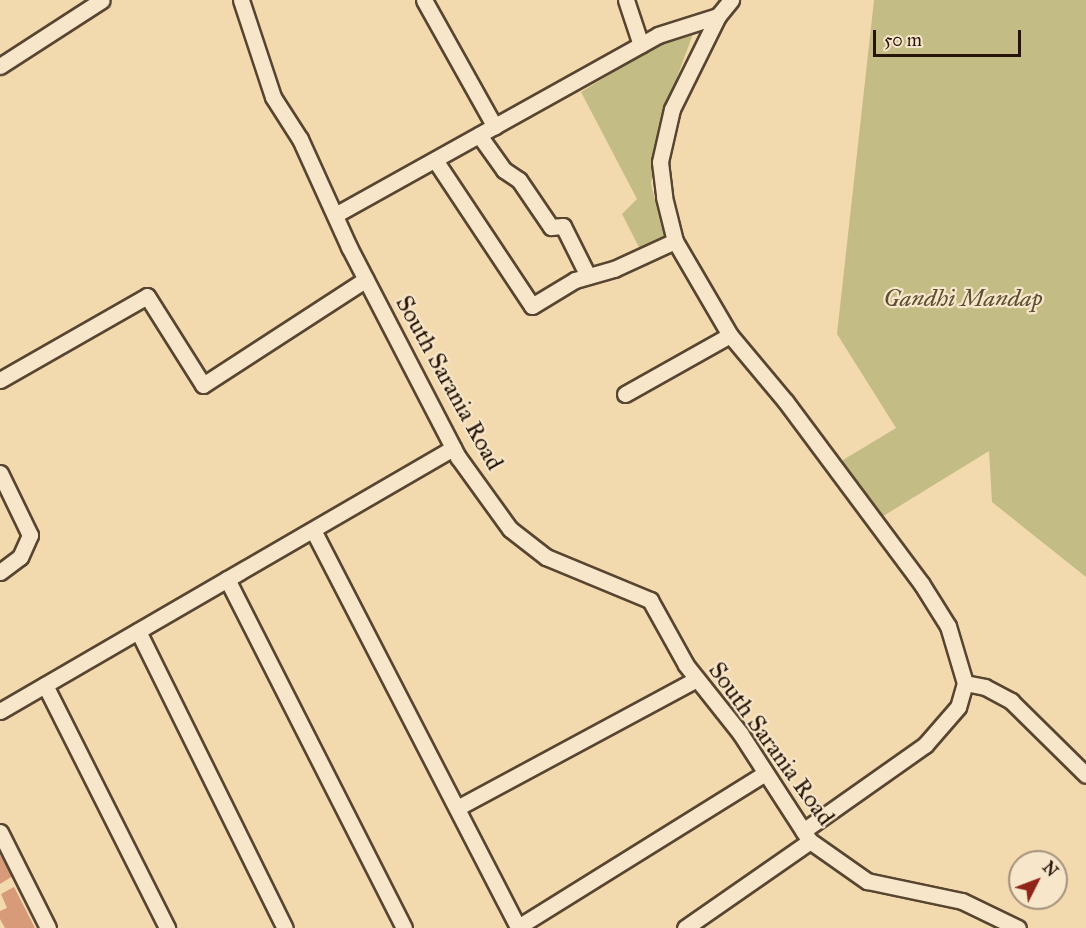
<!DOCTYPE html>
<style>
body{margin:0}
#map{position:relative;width:1086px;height:928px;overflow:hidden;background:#f3d9ae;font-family:"IM FELL Great Primer",serif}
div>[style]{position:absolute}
.green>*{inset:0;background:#c3bd85}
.building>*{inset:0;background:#d79b79}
.roads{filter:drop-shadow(2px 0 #584531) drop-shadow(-2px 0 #584531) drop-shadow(0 2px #584531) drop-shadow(0 -2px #584531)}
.minor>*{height:15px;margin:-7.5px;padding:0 7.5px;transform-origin:7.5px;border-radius:7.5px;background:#f7e6ca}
span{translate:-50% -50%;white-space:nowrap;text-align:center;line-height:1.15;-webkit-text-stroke:4.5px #f7e6ca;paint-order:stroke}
.park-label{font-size:24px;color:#5c4f33;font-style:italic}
.street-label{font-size:24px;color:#251407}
.north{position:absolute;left:1008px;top:850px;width:60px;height:60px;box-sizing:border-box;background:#f7e6ca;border:2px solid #a3927c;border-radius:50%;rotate:48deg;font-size:16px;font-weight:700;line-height:24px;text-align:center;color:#251407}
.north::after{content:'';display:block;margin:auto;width:21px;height:27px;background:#8f2418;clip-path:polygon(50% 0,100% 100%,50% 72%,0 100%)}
.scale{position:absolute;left:873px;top:30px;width:148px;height:27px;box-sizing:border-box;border:3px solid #251407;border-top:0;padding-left:8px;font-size:18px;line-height:21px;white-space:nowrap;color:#251407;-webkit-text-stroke:4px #f7e6ca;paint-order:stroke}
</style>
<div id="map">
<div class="green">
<div style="clip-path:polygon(874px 0,1086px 0,1086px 577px,992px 502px,989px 451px,880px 518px,842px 465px,843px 460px,896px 428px,837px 334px)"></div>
<div style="clip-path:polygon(682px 30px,693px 34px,662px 118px,651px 184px,667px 248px,643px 255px,622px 214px,637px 199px,581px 92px)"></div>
</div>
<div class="building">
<div style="clip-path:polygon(0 855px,13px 876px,0 884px)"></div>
<div style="clip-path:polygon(14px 887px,35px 928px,5px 928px,0 919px,0 911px,7px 908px,1px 894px)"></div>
</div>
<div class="roads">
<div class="minor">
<div style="left:241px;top:0;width:102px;rotate:71.7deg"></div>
<div style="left:273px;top:97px;width:50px;rotate:57.3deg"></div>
<div style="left:300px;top:139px;width:119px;rotate:65.6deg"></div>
<div style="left:349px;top:247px;width:237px;rotate:62.6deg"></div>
<div style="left:458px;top:457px;width:89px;rotate:54.2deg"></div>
<div style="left:510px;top:529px;width:46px;rotate:37.9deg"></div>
<div style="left:546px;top:557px;width:113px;rotate:22.5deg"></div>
<div style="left:650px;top:600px;width:74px;rotate:61deg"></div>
<div style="left:686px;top:665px;width:87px;rotate:51.5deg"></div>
<div style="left:740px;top:733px;width:129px;rotate:57.1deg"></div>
<div style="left:810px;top:841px;width:70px;rotate:35.1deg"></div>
<div style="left:867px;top:881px;width:97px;rotate:11.9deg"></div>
<div style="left:962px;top:901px;width:62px;rotate:25.7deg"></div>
<div style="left:424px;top:0;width:145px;rotate:60.8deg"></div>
<div style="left:626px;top:0;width:47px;rotate:71.6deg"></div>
<div style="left:718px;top:16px;width:104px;rotate:116.3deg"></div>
<div style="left:672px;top:109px;width:54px;rotate:102.8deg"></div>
<div style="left:660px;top:162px;width:35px;rotate:83deg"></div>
<div style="left:664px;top:197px;width:45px;rotate:76deg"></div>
<div style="left:675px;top:241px;width:109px;rotate:59.7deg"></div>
<div style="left:730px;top:335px;width:87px;rotate:50.1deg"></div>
<div style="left:786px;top:402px;width:226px;rotate:53.3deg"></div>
<div style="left:921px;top:583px;width:51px;rotate:57.9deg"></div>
<div style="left:948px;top:626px;width:59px;rotate:73.4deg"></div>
<div style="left:965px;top:683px;width:25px;rotate:106deg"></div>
<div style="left:958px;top:707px;width:50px;rotate:131deg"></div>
<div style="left:925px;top:745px;width:149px;rotate:144.8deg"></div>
<div style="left:0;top:66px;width:121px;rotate:-32.9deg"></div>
<div style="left:479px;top:135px;width:43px;rotate:54.5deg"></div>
<div style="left:504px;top:170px;width:18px;rotate:34deg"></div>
<div style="left:519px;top:180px;width:57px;rotate:55.8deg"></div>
<div style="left:551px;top:227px;width:12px;rotate:-5deg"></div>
<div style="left:563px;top:226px;width:56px;rotate:63.4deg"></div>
<div style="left:435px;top:160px;width:175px;rotate:56.4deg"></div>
<div style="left:532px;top:306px;width:50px;rotate:-31.2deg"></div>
<div style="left:575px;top:280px;width:41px;rotate:-15.8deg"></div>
<div style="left:614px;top:269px;width:67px;rotate:-24.7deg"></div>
<div style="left:335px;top:215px;width:370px;rotate:-29.1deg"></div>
<div style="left:658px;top:35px;width:63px;rotate:-17.6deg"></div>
<div style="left:718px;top:16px;width:21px;rotate:-51deg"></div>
<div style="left:0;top:380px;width:169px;rotate:-29.7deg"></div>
<div style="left:147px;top:296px;width:105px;rotate:57.8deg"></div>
<div style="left:203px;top:385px;width:194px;rotate:-33deg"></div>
<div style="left:625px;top:394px;width:120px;rotate:-29.3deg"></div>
<div style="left:0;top:473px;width:69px;rotate:64.2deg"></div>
<div style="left:30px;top:535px;width:24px;rotate:114deg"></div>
<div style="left:20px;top:557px;width:25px;rotate:143deg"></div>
<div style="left:313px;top:530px;width:448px;rotate:62.7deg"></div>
<div style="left:227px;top:579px;width:391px;rotate:63.1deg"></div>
<div style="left:138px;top:631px;width:331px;rotate:63.7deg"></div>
<div style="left:965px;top:683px;width:20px;rotate:11deg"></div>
<div style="left:985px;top:687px;width:30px;rotate:28deg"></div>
<div style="left:1011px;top:701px;width:105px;rotate:44.6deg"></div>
<div style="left:45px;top:685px;width:272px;rotate:63.3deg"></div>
<div style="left:0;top:711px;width:524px;rotate:-30.14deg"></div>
<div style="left:457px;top:808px;width:272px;rotate:-28.3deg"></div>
<div style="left:0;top:832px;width:107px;rotate:63.4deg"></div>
<div style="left:518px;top:927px;width:290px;rotate:-31.9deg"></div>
<div style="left:685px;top:928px;width:152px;rotate:-34.8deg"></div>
</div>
</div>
<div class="park-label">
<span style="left:963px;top:299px">Gandhi Mandap</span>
</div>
<div class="street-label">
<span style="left:449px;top:383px;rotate:61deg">South Sarania Road</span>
<span style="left:771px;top:744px;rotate:54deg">South Sarania Road</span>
</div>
<div class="north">N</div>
<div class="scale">50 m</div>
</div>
